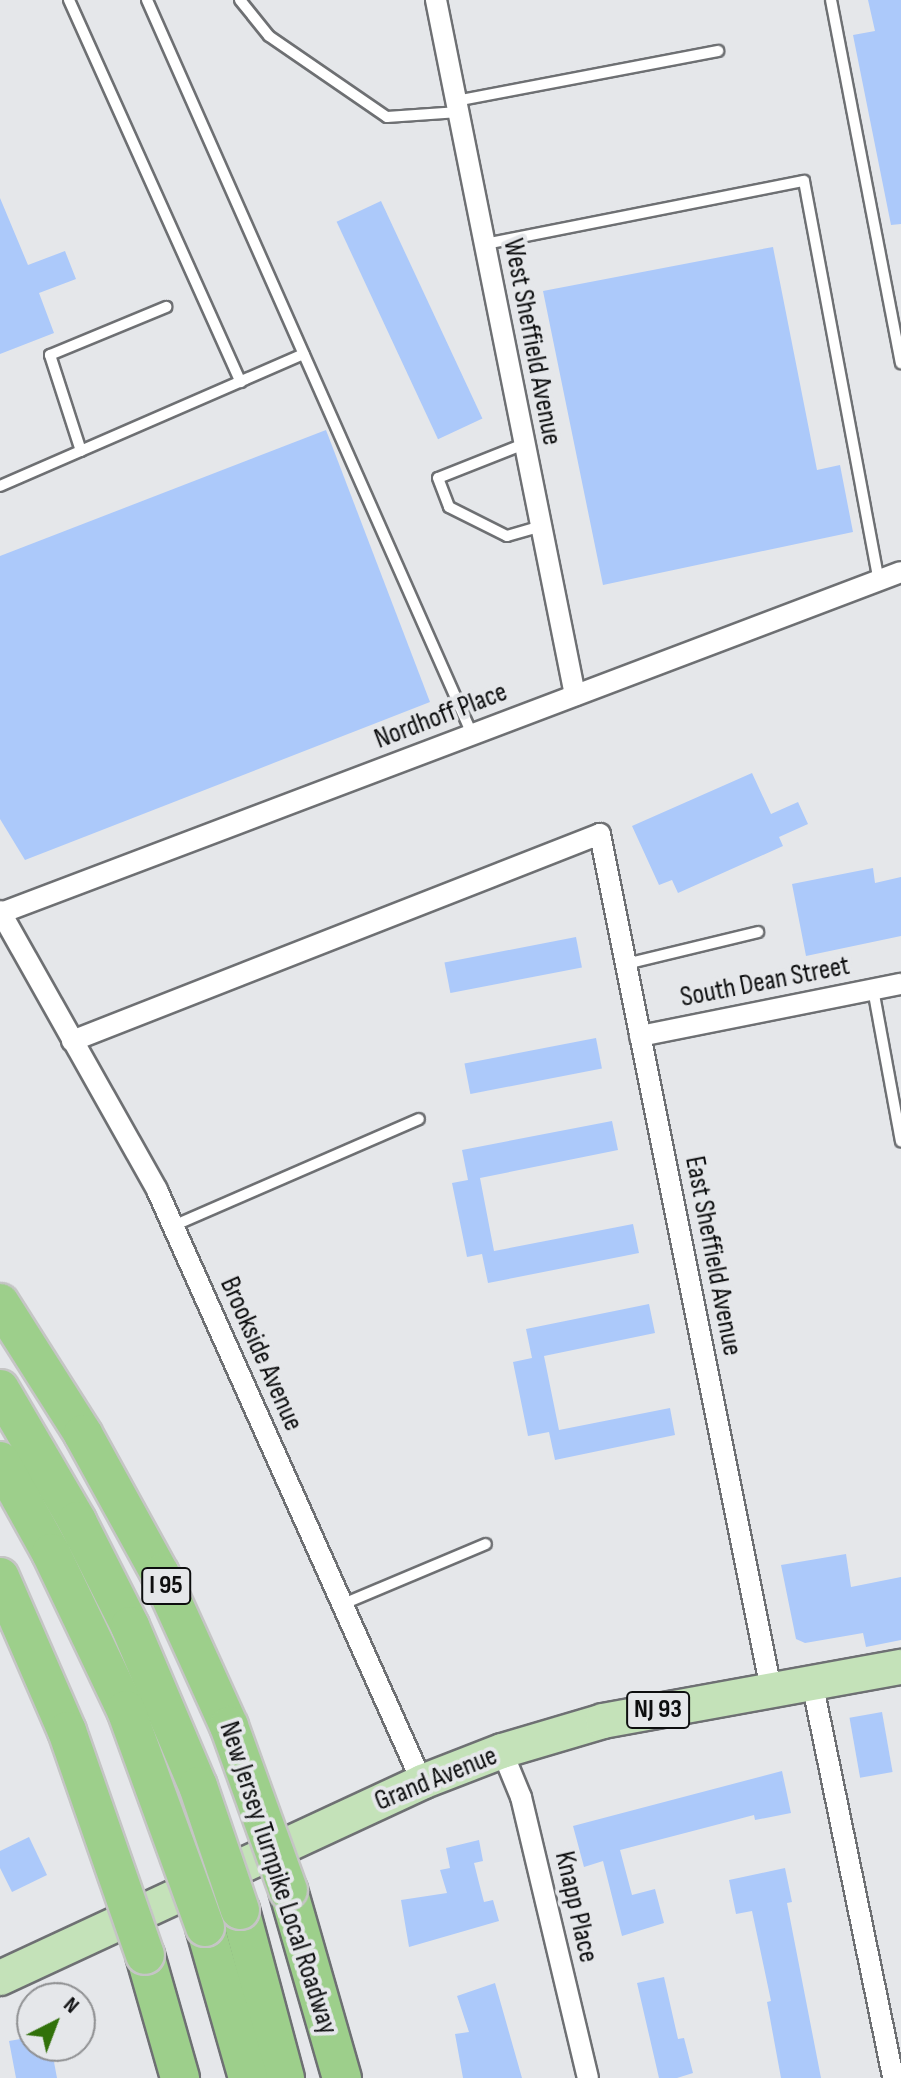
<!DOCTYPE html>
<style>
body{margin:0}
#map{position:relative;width:901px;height:2078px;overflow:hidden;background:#e5e7ea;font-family:"Sofia Sans Condensed",sans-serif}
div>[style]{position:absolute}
.building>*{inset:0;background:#acc9fa;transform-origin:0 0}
.roads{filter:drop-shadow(2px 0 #6e7073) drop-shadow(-2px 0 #6e7073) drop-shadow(0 2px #6e7073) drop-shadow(0 -2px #6e7073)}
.service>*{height:10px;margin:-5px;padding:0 5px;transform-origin:5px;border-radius:5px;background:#fff}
.minor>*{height:20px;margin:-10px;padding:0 10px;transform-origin:10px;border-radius:10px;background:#fff}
.primary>*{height:34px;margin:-17px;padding:0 17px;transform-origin:17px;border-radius:17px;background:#c4e2b9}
.motorway>*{height:38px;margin:-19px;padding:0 19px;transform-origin:19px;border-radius:19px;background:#9dcf8b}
.bridges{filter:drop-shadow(2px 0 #c5c5c5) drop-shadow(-2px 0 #c5c5c5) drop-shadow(0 2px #c5c5c5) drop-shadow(0 -2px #c5c5c5)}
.motorway-bridge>*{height:38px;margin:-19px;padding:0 19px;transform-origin:19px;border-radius:19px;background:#9dcf8b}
span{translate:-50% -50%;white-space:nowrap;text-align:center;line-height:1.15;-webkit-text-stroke:8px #e5e7ea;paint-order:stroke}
.shield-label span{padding:2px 6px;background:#e5e7ea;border:2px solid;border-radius:6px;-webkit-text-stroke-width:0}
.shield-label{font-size:26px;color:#0d0e0f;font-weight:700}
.street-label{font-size:28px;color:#0d0e0f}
.north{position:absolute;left:16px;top:1982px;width:80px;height:80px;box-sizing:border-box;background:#e5e7ea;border:2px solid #8f9092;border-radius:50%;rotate:42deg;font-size:22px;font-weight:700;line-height:32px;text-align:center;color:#0d0e0f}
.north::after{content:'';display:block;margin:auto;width:28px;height:36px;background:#31710a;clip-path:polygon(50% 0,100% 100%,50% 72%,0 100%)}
</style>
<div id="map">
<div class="building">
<div style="clip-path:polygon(868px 0,901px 0,901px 224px,891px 225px,853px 35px,875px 31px)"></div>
<div style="clip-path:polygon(0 198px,28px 265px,65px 251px,76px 279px,39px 293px,54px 333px,0 354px)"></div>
<div style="left:381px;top:201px;width:240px;height:49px;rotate:65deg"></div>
<div style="clip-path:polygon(773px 247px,817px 470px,840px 465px,853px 532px,603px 585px,543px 291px)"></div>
<div style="clip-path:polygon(326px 430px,430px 702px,25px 860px,0 819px,0 556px)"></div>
<div style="clip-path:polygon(752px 773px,771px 814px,798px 802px,808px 824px,779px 837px,783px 846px,678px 893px,672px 880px,659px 885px,632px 826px)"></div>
<div style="clip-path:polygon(873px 868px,875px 883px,901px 877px,901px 936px,806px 956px,792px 884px)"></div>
<div style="left:576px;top:937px;width:31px;height:134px;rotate:79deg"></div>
<div style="left:596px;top:1038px;width:31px;height:134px;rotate:79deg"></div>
<div style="clip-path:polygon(612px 1121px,618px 1150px,480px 1178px,494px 1251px,633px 1224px,639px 1253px,488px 1283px,482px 1254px,467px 1257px,452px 1183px,468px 1180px,462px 1150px)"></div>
<div style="clip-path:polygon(649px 1304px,655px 1333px,544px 1356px,559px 1430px,670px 1408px,675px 1435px,555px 1460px,549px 1432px,528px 1436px,513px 1362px,532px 1358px,526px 1329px)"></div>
<div style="clip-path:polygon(846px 1554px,851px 1587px,901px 1577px,901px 1640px,866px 1647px,863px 1633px,805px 1643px,796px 1639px,781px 1565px)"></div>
<div style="left:882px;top:1712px;width:61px;height:33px;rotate:80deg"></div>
<div style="clip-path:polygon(782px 1771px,791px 1813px,755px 1820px,754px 1815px,620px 1850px,632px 1895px,655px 1889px,664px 1923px,622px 1936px,603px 1861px,584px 1867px,573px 1826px)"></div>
<div style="clip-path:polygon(29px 1837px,47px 1875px,12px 1892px,0 1868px,0 1851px)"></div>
<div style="clip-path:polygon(479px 1840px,483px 1861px,474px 1863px,479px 1883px,484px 1902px,493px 1900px,499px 1921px,409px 1947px,401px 1900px,447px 1893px,440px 1870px,450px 1868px,446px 1848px)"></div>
<div style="clip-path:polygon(785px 1868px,792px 1902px,787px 1903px,821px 2078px,781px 2078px,767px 2002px,771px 2001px,752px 1911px,736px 1914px,729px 1880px)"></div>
<div style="clip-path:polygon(664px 1977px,678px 2039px,684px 2038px,693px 2073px,677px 2078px,659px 2078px,637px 1983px)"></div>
<div style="clip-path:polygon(495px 1983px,522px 2078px,463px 2078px,455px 2034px,469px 2032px,457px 1996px)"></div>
<div style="clip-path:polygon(32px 2037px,32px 2046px,51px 2046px,57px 2078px,16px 2078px,9px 2041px)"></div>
</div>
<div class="roads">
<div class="service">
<div style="left:69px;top:0;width:419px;rotate:65.8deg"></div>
<div style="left:147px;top:0;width:803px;rotate:66.12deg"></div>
<div style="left:240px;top:0;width:46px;rotate:51.1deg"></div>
<div style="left:269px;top:36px;width:143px;rotate:34.5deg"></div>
<div style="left:387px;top:117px;width:72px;rotate:-4deg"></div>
<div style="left:831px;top:0;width:370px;rotate:79.1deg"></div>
<div style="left:456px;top:101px;width:267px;rotate:-10.8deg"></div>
<div style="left:485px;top:244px;width:325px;rotate:-11.2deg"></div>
<div style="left:804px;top:181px;width:407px;rotate:79.4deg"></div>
<div style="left:524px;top:444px;width:92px;rotate:158.4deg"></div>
<div style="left:438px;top:478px;width:31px;rotate:69deg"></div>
<div style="left:449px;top:507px;width:65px;rotate:26.6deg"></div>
<div style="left:507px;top:536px;width:33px;rotate:-16deg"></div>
<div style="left:81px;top:451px;width:101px;rotate:-107.9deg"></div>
<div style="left:50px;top:355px;width:126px;rotate:-22.5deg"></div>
<div style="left:0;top:486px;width:331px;rotate:-23.5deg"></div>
<div style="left:626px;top:964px;width:136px;rotate:-13.6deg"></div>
<div style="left:873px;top:989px;width:155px;rotate:79.6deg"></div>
<div style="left:173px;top:1226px;width:268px;rotate:-23.5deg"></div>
<div style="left:341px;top:1605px;width:157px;rotate:-22.8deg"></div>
</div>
<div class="minor">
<div style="left:436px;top:0;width:709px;rotate:78.69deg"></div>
<div style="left:0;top:911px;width:320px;rotate:60.6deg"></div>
<div style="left:157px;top:1190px;width:649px;rotate:65.89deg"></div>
<div style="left:1px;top:913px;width:962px;rotate:-20.75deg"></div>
<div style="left:640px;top:1036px;width:266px;rotate:-11.3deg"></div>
<div style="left:72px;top:1041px;width:567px;rotate:-21.41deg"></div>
<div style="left:600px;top:834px;width:872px;rotate:78.69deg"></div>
<div style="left:812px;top:1682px;width:404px;rotate:78.4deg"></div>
<div style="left:502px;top:1751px;width:50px;rotate:67.6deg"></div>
<div style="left:521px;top:1797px;width:289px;rotate:76.6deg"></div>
</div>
<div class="primary">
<div style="left:0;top:1978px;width:465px;rotate:-24.9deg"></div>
<div style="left:422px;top:1782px;width:86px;rotate:-21.2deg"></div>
<div style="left:502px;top:1751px;width:105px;rotate:-16.5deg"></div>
<div style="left:603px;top:1721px;width:303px;rotate:-10.3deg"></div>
</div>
<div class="motorway">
<div style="left:288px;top:1890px;width:196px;rotate:74deg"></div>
<div style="left:240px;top:1910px;width:174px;rotate:75deg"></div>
<div style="left:205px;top:1927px;width:157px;rotate:74.1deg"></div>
<div style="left:145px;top:1955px;width:128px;rotate:74.1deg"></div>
</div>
</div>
<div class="bridges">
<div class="motorway-bridge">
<div style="left:0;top:1303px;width:155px;rotate:57.6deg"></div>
<div style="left:83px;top:1434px;width:160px;rotate:61.2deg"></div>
<div style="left:160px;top:1574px;width:167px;rotate:65.6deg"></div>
<div style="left:229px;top:1726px;width:174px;rotate:70.2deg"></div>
<div style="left:0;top:1389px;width:153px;rotate:59.7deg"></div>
<div style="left:77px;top:1521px;width:118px;rotate:63.2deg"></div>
<div style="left:130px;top:1626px;width:174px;rotate:67deg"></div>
<div style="left:198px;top:1786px;width:131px;rotate:71.3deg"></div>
<div style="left:0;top:1461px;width:105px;rotate:61deg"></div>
<div style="left:51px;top:1553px;width:174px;rotate:64.5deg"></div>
<div style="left:126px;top:1710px;width:231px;rotate:70deg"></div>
<div style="left:0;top:1577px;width:168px;rotate:66.5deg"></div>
<div style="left:67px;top:1731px;width:237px;rotate:70.8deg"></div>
</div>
</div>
<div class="shield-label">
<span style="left:166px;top:1586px">I 95</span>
<span style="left:658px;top:1710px">NJ 93</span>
</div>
<div class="street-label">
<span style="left:532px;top:342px;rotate:79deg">West Sheffield Avenue</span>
<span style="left:441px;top:716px;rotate:-21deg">Nordhoff Place</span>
<span style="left:765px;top:982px;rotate:-11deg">South Dean Street</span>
<span style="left:713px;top:1256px;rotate:79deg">East Sheffield Avenue</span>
<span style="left:261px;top:1354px;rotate:66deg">Brookside Avenue</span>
<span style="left:436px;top:1779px;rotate:-22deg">Grand Avenue</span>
<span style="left:278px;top:1878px;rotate:72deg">New Jersey Turnpike Local Roadway</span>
<span style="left:576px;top:1907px;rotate:77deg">Knapp Place</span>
</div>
<div class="north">N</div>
</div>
